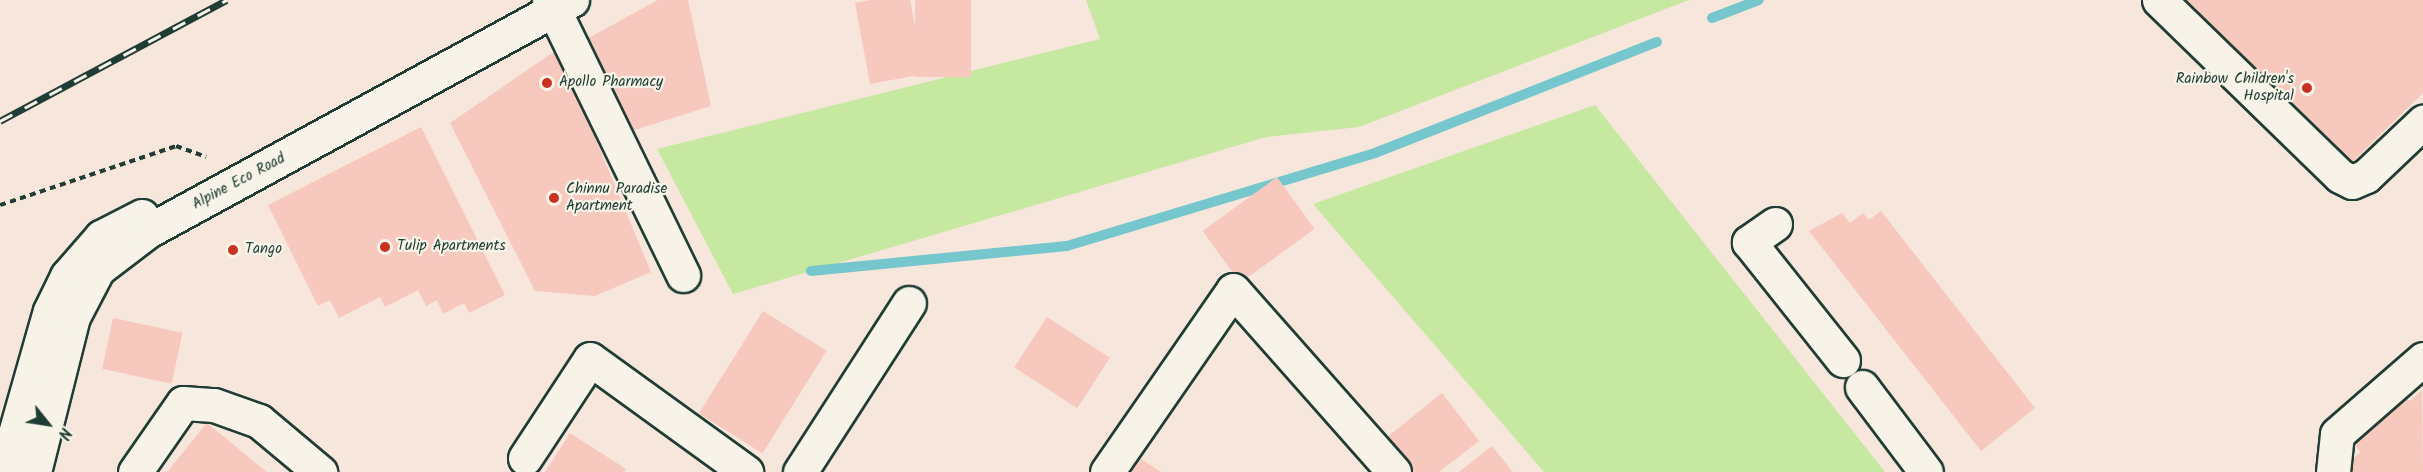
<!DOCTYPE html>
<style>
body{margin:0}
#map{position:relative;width:2423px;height:472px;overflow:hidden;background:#f7e6db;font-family:Kalam,sans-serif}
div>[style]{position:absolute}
.green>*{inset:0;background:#c6e8a1}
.stream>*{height:10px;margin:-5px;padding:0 5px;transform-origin:5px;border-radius:5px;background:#76c7cd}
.building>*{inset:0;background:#f7c8bd;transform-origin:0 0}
.path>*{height:4px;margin-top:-2px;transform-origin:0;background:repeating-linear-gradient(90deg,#1f3d34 0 6px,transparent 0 10.5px)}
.roads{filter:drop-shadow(2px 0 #1f3d34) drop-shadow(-2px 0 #1f3d34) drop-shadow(0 2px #1f3d34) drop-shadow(0 -2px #1f3d34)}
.minor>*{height:33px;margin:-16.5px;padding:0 16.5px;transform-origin:16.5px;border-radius:16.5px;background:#f7f3e8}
.rail>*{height:7px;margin-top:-3.5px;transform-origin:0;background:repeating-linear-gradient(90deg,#f7f3e8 0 14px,#1f3d34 0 28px);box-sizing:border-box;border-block:2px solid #1f3d34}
.dots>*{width:16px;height:16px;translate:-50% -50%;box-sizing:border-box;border:3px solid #f7f3e8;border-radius:50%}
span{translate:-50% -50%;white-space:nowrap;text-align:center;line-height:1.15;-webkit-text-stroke:4.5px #f7f3e8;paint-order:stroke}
.poi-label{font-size:15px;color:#1f3d34}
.right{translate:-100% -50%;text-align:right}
.left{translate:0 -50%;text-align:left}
.street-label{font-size:15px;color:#1f3d34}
.north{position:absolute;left:18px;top:394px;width:60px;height:60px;-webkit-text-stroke:4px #f7f3e8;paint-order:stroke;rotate:120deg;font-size:16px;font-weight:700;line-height:24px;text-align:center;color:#1f3d34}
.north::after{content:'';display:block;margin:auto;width:21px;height:27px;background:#1f3d34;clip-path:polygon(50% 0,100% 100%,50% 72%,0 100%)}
</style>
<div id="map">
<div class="green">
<div style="clip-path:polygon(1086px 0,1689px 0,1359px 127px,1266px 137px,733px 294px,657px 149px,1100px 39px)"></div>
<div style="clip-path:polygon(1595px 105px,1885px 472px,1544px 472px,1313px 204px)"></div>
</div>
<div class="stream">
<div style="left:1712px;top:18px;width:50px;rotate:-21deg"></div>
<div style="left:811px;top:271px;width:257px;rotate:-5.6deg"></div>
<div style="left:1067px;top:246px;width:322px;rotate:-16.8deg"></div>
<div style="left:1375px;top:153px;width:303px;rotate:-21.5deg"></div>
</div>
<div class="building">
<div style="clip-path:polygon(658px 0,688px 0,711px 106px,628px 132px,583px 41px)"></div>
<div style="clip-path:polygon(870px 0,910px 0,924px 74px,870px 84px,855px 3px)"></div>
<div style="left:915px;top:0;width:56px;height:77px"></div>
<div style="clip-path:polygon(2180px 0,2423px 0,2423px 93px,2345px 169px)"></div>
<div style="clip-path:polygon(558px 49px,651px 272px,595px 296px,535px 291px,450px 123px)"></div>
<div style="clip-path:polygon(421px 127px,505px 295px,469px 313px,464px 303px,443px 314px,437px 300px,426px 306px,418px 290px,385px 307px,380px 297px,339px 318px,330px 300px,318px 306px,268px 205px)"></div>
<div style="left:1277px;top:177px;width:64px;height:92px;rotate:54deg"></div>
<div style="clip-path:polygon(1881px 211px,2035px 408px,1981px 451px,1809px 231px,1842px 213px,1850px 223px,1863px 213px,1869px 220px)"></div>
<div style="left:763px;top:311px;width:75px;height:121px;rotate:32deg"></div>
<div style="left:1047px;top:317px;width:75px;height:60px;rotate:33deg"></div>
<div style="left:113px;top:318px;width:71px;height:52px;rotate:12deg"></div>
<div style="clip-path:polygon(2422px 390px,2423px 472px,2352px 472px,2346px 463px,2361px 452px,2350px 440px,2403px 396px,2410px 401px)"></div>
<div style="clip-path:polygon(1442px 393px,1479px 441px,1439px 472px,1412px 472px,1386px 438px)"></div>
<div style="clip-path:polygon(207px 423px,267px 472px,167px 472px)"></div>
<div style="clip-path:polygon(570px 433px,626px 469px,624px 472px,545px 472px)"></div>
<div style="clip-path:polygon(1492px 446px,1513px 472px,1459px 472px)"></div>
<div style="clip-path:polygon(1141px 459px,1161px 472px,1132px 472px)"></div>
</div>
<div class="path">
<div style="left:0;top:205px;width:186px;rotate:-18.5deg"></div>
<div style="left:176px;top:146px;width:32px;rotate:20deg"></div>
</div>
<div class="roads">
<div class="minor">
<div style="left:549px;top:0;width:306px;rotate:64deg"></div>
<div style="left:2159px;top:0;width:252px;rotate:44.2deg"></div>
<div style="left:2340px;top:176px;width:13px;rotate:27deg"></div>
<div style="left:2352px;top:182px;width:15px;rotate:-23deg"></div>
<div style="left:2366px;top:176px;width:79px;rotate:-43.5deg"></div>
<div style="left:1775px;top:224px;width:32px;rotate:145deg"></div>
<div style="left:1749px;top:242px;width:151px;rotate:51.5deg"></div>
<div style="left:1862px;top:387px;width:106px;rotate:53deg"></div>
<div style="left:525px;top:458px;width:118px;rotate:-56.7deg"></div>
<div style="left:590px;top:359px;width:193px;rotate:35.9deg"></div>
<div style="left:4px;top:472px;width:167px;rotate:-74.1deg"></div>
<div style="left:50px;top:311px;width:39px;rotate:-64deg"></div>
<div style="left:67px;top:276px;width:52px;rotate:-48.9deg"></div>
<div style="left:101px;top:237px;width:46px;rotate:-27.1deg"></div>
<div style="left:34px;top:472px;width:160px;rotate:-75.9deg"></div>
<div style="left:73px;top:317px;width:54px;rotate:-62.5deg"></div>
<div style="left:98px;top:269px;width:63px;rotate:-37.2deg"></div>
<div style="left:148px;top:231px;width:483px;rotate:-28.6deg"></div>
<div style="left:135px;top:472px;width:84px;rotate:-55.2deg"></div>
<div style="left:183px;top:403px;width:31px;rotate:4deg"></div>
<div style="left:214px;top:405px;width:48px;rotate:19.6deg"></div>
<div style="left:259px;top:421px;width:80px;rotate:39.9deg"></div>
<div style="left:800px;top:472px;width:201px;rotate:-57.2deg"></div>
<div style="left:1107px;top:472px;width:221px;rotate:-55.3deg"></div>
<div style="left:1233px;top:290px;width:243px;rotate:48.5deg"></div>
<div style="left:2333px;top:472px;width:38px;rotate:-84deg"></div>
<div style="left:2337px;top:434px;width:114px;rotate:-41.1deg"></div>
</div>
</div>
<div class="rail">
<div style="left:0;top:121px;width:257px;rotate:-28.1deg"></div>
</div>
<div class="dots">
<div style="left:547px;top:83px;background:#c8321e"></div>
<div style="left:2307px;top:88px;background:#c8321e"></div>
<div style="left:554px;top:198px;background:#c8321e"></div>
<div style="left:385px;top:247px;background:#c8321e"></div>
<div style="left:233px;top:250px;background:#c8321e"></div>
</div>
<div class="poi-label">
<span class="right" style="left:2294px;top:88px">Rainbow Children's<br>Hospital</span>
<span class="left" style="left:559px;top:83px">Apollo Pharmacy</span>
<span class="left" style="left:566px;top:198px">Chinnu Paradise<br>Apartment</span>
<span class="left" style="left:397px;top:247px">Tulip Apartments</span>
<span class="left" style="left:245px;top:250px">Tango</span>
</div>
<div class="street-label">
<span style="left:239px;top:182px;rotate:-28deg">Alpine Eco Road</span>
</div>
<div class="north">N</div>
</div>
